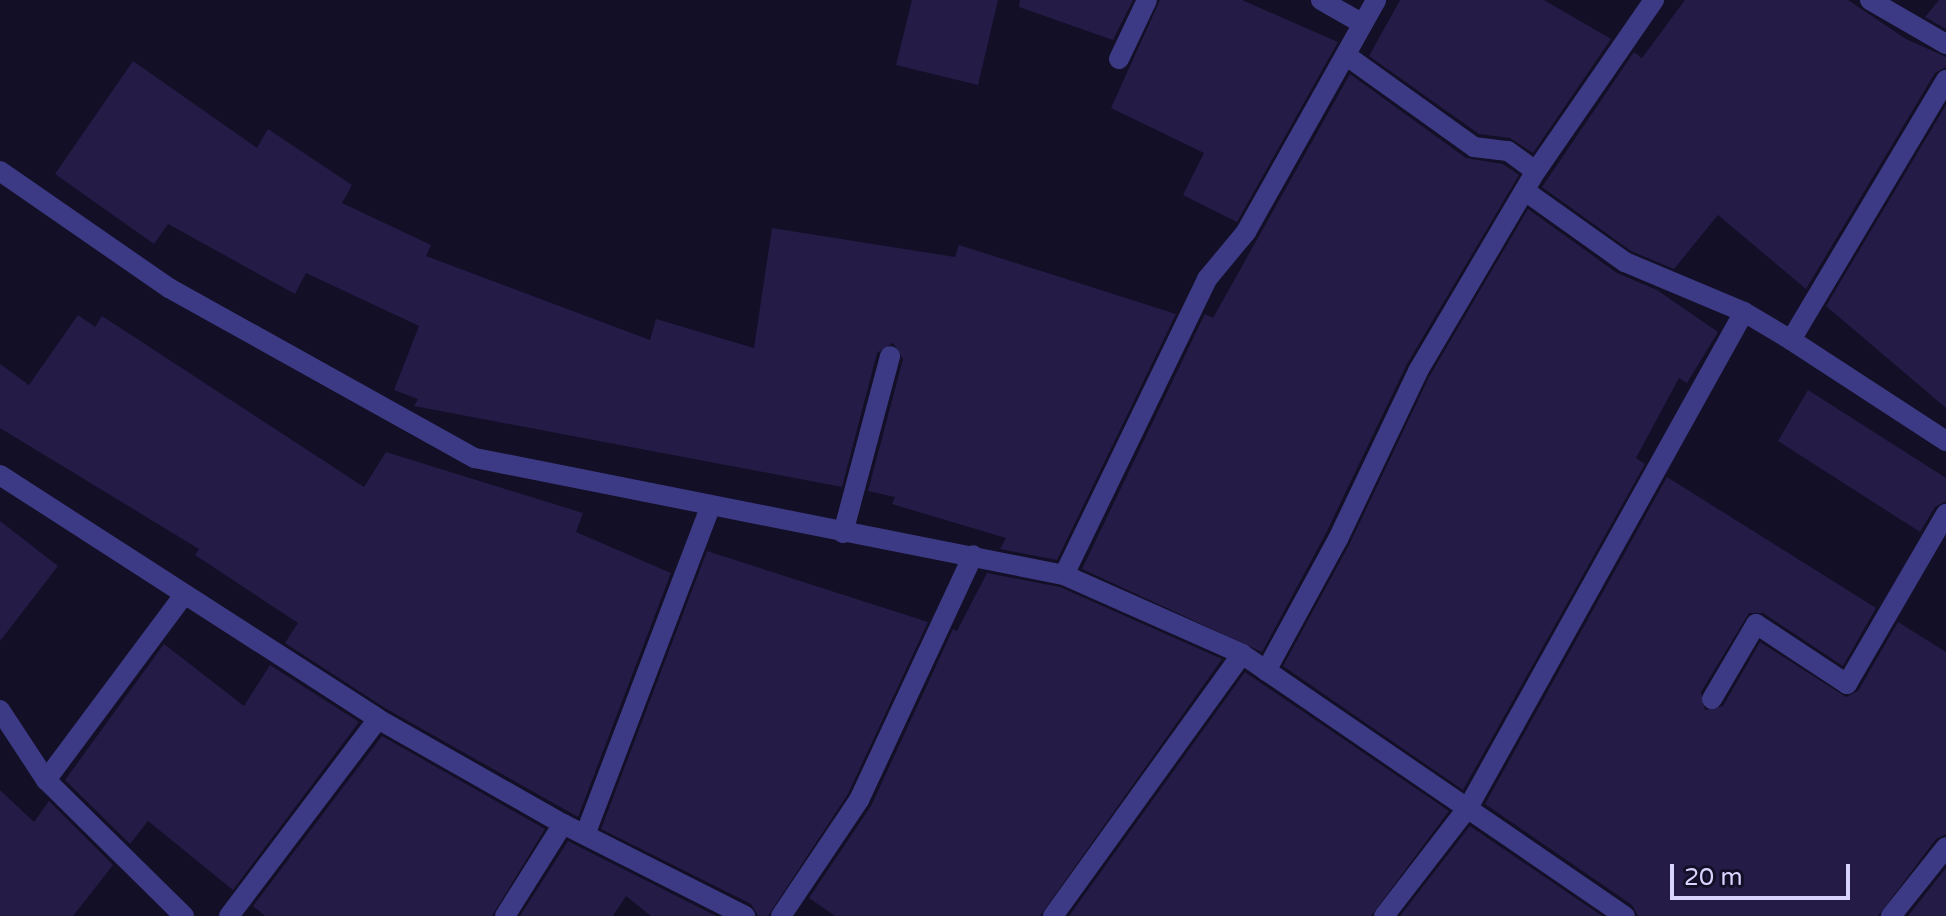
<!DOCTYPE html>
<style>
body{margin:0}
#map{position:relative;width:1946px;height:916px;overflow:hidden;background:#130f26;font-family:"Varela Round",sans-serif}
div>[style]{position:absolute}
.building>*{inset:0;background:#241b47}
.street>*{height:20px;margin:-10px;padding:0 10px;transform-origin:10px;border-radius:10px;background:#3d3a85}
span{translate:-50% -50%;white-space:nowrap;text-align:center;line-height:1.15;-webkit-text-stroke:6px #130f26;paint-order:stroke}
.scale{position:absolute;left:1670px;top:864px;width:180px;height:36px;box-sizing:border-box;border:4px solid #d9d4ff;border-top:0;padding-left:10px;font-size:24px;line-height:28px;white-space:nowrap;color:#d9d4ff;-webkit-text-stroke:6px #130f26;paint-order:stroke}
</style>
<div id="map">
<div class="building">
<div style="clip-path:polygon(912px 0,998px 0,978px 85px,896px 65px)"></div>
<div style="clip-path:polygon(1020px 0,1133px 0,1113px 40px,1019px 7px)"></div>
<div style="clip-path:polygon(1160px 0,1242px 0,1338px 42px,1237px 222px,1183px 195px,1204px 153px,1111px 108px)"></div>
<div style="clip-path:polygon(1400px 0,1544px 0,1611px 39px,1533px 153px,1510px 138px,1479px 134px,1369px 56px)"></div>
<div style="clip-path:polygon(1685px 0,1848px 0,1906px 39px,1946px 57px,1946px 67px,1935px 73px,1806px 289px,1718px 215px,1674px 269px,1631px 251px,1542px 187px,1634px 52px,1642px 58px)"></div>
<div style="clip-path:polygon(1939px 0,1946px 0,1946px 29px,1925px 17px)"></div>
<div style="clip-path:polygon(133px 61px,257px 148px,268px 129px,352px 185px,342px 203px,431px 245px,426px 256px,650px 340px,656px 319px,754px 348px,772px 228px,955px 257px,959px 245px,1176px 314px,1057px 560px,1000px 549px,1006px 538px,892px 504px,895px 497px,868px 491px,903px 359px,893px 343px,877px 353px,842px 487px,414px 406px,418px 399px,394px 390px,419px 326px,306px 273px,295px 294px,168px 224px,154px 244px,55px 174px)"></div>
<div style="clip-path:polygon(1350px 74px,1466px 158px,1503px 164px,1519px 175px,1407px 364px,1326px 533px,1262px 652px,1082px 569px,1201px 322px,1205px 314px,1213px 318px)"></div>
<div style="clip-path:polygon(1946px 105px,1946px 408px,1826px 306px)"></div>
<div style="clip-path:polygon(1528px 209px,1617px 273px,1657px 290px,1718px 332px,1687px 383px,1679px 378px,1636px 458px,1645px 464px,1463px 790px,1283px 666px,1349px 545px,1429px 377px)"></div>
<div style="clip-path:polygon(78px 315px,95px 327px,102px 316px,364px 487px,386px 452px,583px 513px,576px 532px,671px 573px,578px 817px,385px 708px,285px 643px,298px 623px,195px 555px,199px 549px,0 428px,0 364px,29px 385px)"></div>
<div style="clip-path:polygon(1808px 390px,1946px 478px,1946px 501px,1935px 507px,1920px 532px,1778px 441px)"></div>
<div style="clip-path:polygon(1667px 477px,1876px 608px,1843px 666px,1763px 613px,1749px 613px,1701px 692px,1705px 710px,1723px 706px,1760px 642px,1846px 697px,1858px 691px,1898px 622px,1946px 652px,1946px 834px,1936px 839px,1878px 916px,1638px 916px,1632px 905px,1485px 804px)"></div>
<div style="clip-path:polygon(0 521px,58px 566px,0 641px)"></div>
<div style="clip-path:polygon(707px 551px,928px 622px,848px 794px,768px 916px,758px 916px,751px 904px,601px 829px)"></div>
<div style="clip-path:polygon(987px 573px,1060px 587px,1222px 659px,1040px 916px,835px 916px,809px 898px,871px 806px,953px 629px,957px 631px)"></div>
<div style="clip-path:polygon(164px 644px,244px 706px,270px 665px,359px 722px,233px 890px,148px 821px,130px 844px,65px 780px)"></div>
<div style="clip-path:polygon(1245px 672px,1449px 811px,1371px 916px,1069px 916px)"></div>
<div style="clip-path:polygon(382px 736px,545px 829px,492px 916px,265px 916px,253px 906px)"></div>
<div style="clip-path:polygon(0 790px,34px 822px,49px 801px,113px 865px,73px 916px,0 916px)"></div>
<div style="clip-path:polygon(1470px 826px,1602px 916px,1400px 916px)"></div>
<div style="clip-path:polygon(568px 841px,716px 916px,651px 916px,626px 896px,613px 916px,520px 916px)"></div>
<div style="clip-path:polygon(1946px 868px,1946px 916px,1908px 916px)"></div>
</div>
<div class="street">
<div style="left:1321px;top:0;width:48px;rotate:29.7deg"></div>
<div style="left:1870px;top:0;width:88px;rotate:30.1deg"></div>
<div style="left:1347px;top:56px;width:156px;rotate:35.6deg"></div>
<div style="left:1474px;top:147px;width:34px;rotate:7deg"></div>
<div style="left:1508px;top:151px;width:34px;rotate:36deg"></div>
<div style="left:1119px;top:59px;width:65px;rotate:-64.6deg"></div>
<div style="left:0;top:171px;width:206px;rotate:34.7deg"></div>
<div style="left:169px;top:288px;width:350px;rotate:29.1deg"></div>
<div style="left:475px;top:458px;width:601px;rotate:11.24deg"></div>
<div style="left:1064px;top:575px;width:195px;rotate:23.9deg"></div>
<div style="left:1242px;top:654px;width:464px;rotate:34.4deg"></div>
<div style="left:1525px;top:191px;width:123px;rotate:35.4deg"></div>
<div style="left:1625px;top:262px;width:129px;rotate:22.8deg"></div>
<div style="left:1791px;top:340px;width:185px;rotate:33.1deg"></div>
<div style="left:0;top:475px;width:450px;rotate:32.8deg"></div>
<div style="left:378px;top:719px;width:213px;rotate:29.6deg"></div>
<div style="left:563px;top:824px;width:204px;rotate:26.8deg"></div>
<div style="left:843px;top:533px;width:183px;rotate:-75.1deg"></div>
<div style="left:1064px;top:575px;width:329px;rotate:-64.2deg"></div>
<div style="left:1207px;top:279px;width:61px;rotate:-50.3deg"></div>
<div style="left:1246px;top:232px;width:266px;rotate:-60.7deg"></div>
<div style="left:1266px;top:671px;width:150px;rotate:-61.4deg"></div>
<div style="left:1338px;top:539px;width:186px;rotate:-64.5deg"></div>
<div style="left:1418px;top:371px;width:232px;rotate:-59.5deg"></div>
<div style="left:1536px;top:171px;width:208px;rotate:-55.4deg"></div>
<div style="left:1712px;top:699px;width:87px;rotate:-59.6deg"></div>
<div style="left:1756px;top:624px;width:109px;rotate:33.4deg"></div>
<div style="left:1847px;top:684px;width:197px;rotate:-59.8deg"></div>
<div style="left:0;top:710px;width:84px;rotate:56.7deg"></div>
<div style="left:46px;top:780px;width:194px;rotate:44.6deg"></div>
<div style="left:46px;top:780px;width:229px;rotate:-53.3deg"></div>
<div style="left:585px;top:835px;width:350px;rotate:-69.1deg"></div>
<div style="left:229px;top:916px;width:247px;rotate:-52.9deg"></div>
<div style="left:505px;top:916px;width:109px;rotate:-57.8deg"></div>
<div style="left:781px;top:916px;width:140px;rotate:-56.1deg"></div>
<div style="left:859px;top:800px;width:270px;rotate:-65deg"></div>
<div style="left:1053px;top:916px;width:323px;rotate:-54.2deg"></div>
<div style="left:1384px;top:916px;width:139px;rotate:-52.3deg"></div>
<div style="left:1469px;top:806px;width:565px;rotate:-60.9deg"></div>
<div style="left:1744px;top:312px;width:55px;rotate:30.8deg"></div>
<div style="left:1791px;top:340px;width:303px;rotate:-59.2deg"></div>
<div style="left:1891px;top:916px;width:88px;rotate:-51.4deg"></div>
</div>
<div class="scale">20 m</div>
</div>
